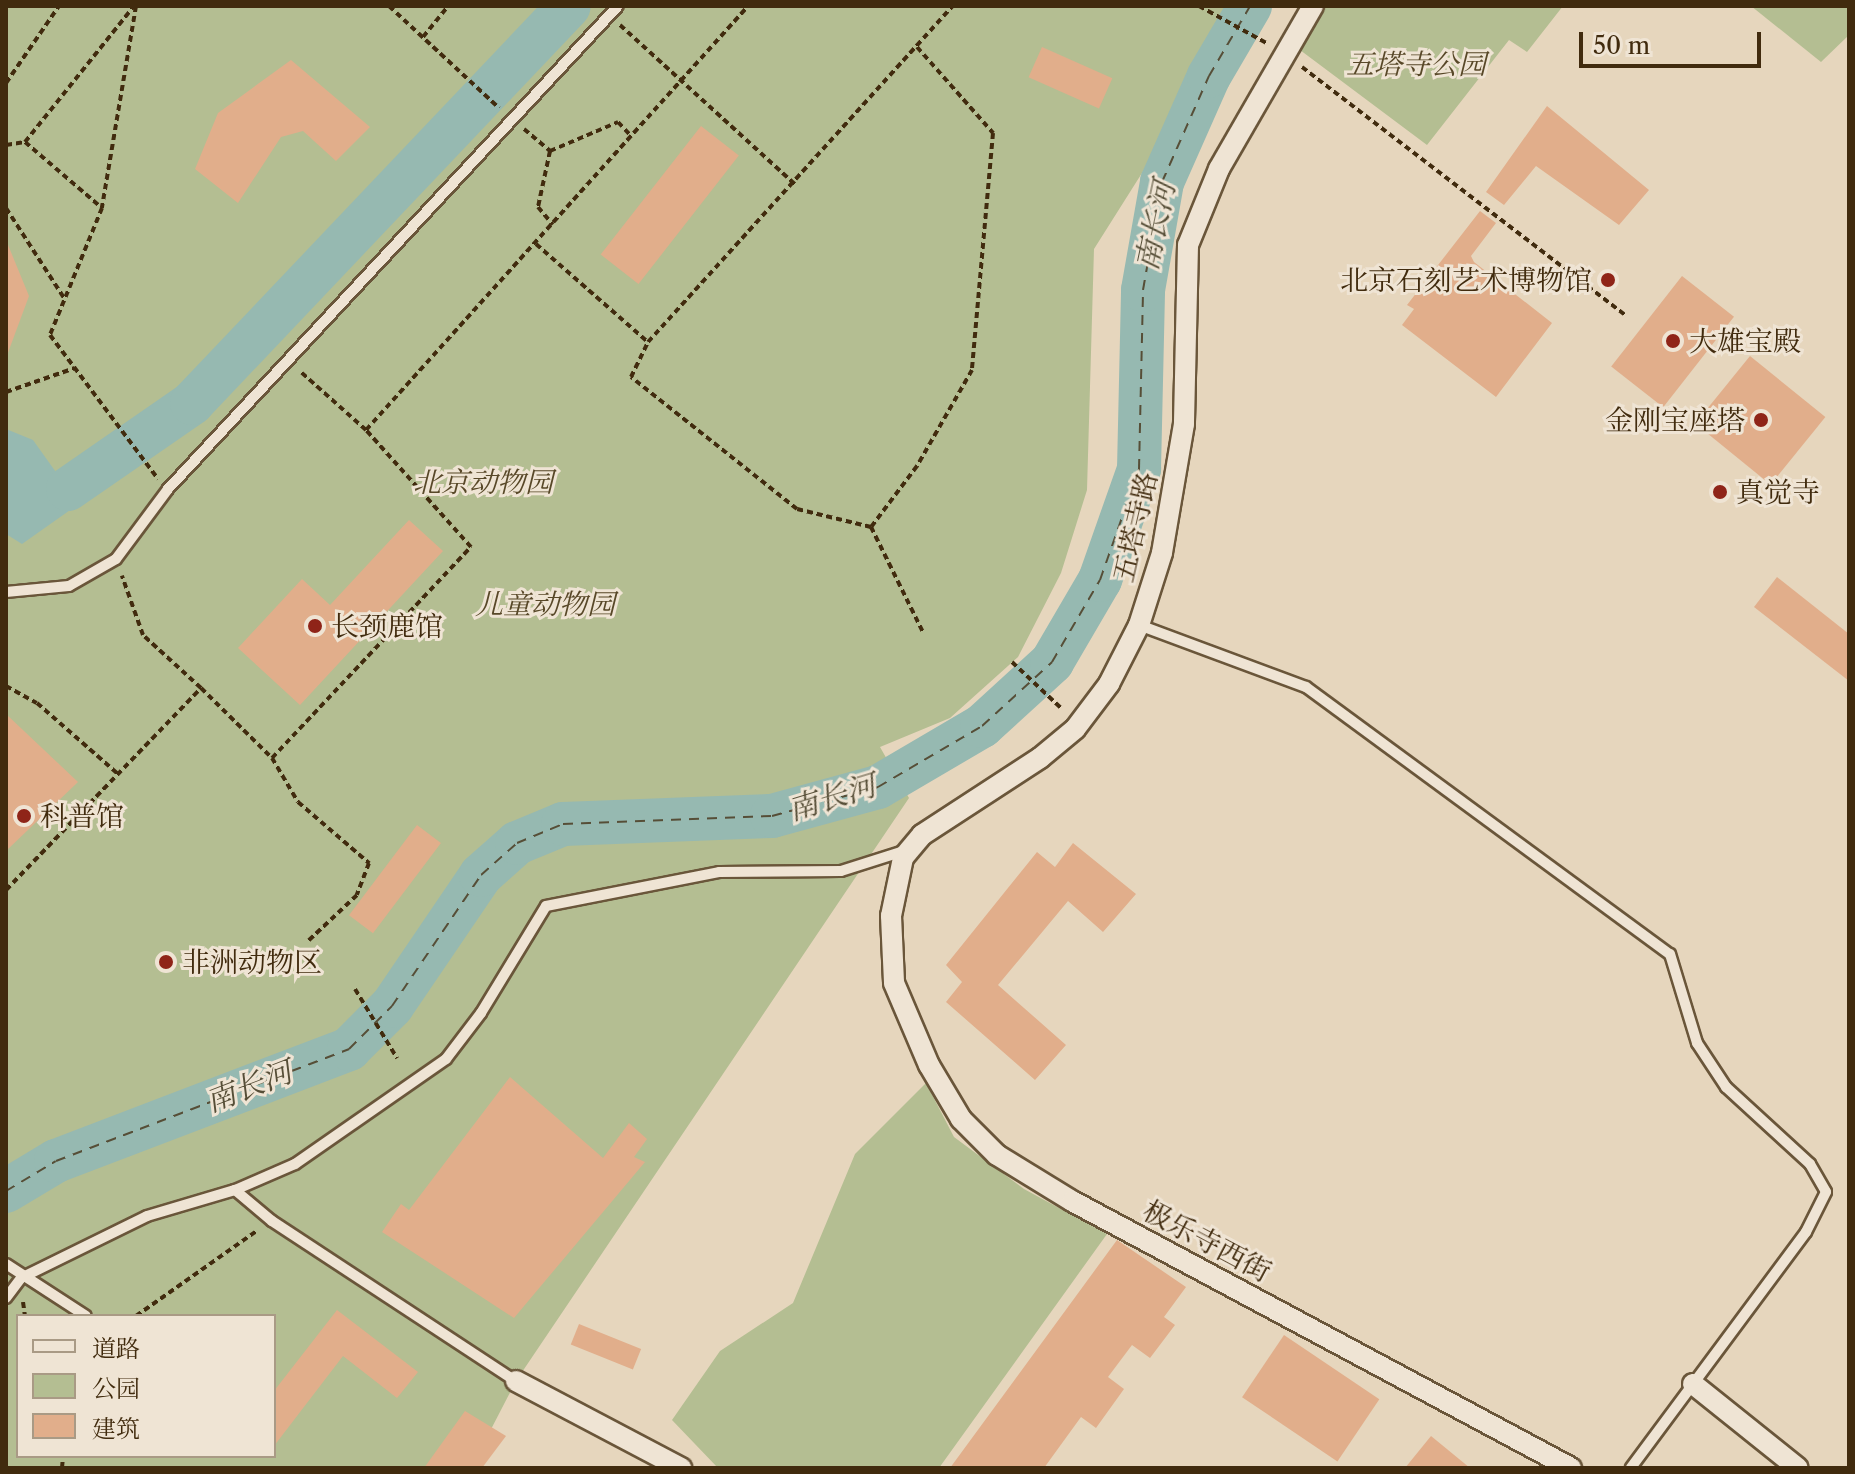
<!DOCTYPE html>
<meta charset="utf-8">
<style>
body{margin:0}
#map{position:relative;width:1855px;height:1474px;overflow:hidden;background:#e6d6bd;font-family:"Libre Caslon Text","Noto Serif SC",serif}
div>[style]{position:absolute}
.green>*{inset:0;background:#b4be92}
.water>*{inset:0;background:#96b9b1}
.river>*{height:44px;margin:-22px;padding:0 22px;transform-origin:22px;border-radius:22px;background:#96b9b1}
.ferry>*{height:2px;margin-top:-1px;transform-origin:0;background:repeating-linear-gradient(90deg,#564e37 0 10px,transparent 0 18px)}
.building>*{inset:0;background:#e1ae8b;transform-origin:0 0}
.path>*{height:4px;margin-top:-2px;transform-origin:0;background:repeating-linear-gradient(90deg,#412b0e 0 6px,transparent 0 10px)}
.roads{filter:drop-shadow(2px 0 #6a563a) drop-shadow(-2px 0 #6a563a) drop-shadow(0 2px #6a563a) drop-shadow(0 -2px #6a563a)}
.lane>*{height:10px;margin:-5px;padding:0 5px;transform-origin:5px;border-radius:5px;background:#efe4d4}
.street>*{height:20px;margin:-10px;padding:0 10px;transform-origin:10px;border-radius:10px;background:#efe4d4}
.dots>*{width:22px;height:22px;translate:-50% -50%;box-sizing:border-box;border:4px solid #efe4d4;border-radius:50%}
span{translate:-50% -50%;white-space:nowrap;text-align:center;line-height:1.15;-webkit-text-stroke:6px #efe4d4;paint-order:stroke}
.park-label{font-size:28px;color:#584828;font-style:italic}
.poi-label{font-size:28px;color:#412b0e}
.right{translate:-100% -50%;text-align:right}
.left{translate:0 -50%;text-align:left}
.street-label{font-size:28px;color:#412b0e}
.water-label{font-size:30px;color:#564e37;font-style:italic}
.frame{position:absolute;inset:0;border:8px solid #412b0e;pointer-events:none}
.legend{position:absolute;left:16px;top:1314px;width:260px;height:144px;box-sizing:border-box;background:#efe4d4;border:2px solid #a99a85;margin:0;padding:10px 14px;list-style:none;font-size:24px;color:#412b0e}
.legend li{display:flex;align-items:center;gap:16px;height:40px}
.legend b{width:40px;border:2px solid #a99a85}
.scale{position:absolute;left:1579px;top:32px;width:182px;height:36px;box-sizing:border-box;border:4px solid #412b0e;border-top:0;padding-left:10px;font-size:24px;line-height:28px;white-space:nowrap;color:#412b0e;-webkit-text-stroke:6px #efe4d4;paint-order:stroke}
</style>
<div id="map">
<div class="green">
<div style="clip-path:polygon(evenodd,6px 6px,1232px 6px,1142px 173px,1094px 249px,1087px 490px,1061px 573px,1018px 657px,950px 718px,880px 747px,909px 798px,516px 1381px,471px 1468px,6px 1468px,6px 6px,18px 1316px,274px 1316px,274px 1456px,18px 1456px,18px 1316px)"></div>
<div style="clip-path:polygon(1318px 6px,1563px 6px,1527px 52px,1509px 40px,1427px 145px,1296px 47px)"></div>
<div style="clip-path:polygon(1751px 6px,1849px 6px,1849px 35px,1821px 62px)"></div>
<div style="clip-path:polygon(926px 1083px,954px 1137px,1024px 1189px,1107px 1234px,939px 1468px,718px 1468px,672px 1420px,720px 1351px,793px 1303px,855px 1154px)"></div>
</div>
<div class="water">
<div style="clip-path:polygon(6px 429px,33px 440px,68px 489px,73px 508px,22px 544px,6px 534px)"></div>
</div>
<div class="river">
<div style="left:68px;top:489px;width:151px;rotate:-34.7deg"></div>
<div style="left:192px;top:403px;width:547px;rotate:-46.48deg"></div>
<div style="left:6px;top:1191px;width:58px;rotate:-31deg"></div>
<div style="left:56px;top:1161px;width:314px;rotate:-20.9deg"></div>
<div style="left:349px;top:1049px;width:61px;rotate:-45deg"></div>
<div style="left:392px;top:1006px;width:158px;rotate:-55.8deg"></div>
<div style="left:481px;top:875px;width:48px;rotate:-41.6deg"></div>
<div style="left:517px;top:843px;width:50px;rotate:-22.4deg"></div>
<div style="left:563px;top:824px;width:209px;rotate:-2.2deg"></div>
<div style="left:772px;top:816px;width:110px;rotate:-15.3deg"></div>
<div style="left:878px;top:787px;width:121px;rotate:-30.4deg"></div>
<div style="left:982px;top:726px;width:95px;rotate:-42.4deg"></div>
<div style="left:1052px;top:662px;width:95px;rotate:-59.7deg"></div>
<div style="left:1100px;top:580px;width:118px;rotate:-70.6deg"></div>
<div style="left:1139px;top:469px;width:179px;rotate:-88.7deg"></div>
<div style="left:1143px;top:290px;width:110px;rotate:-80deg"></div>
<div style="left:1162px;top:182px;width:116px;rotate:-66.1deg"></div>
<div style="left:1209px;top:76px;width:81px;rotate:-59.6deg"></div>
</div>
<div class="ferry">
<div style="left:6px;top:1191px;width:58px;rotate:-31deg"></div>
<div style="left:56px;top:1161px;width:314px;rotate:-20.9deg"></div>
<div style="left:349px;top:1049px;width:61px;rotate:-45deg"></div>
<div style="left:392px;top:1006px;width:158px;rotate:-55.8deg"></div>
<div style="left:481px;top:875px;width:48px;rotate:-41.6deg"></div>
<div style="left:517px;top:843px;width:50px;rotate:-22.4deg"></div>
<div style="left:563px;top:824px;width:209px;rotate:-2.2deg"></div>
<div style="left:772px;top:816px;width:110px;rotate:-15.3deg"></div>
<div style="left:878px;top:787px;width:121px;rotate:-30.4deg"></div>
<div style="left:982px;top:726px;width:95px;rotate:-42.4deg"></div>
<div style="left:1052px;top:662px;width:95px;rotate:-59.7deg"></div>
<div style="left:1100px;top:580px;width:118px;rotate:-70.6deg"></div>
<div style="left:1139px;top:469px;width:179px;rotate:-88.7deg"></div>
<div style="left:1143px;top:290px;width:110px;rotate:-80deg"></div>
<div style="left:1162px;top:182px;width:116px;rotate:-66.1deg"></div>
<div style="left:1209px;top:76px;width:81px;rotate:-59.6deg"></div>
</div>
<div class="building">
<div style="left:1042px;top:47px;width:77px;height:33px;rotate:24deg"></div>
<div style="clip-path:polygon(291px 60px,370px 127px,336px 161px,303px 131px,281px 137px,238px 203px,195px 169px,218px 113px)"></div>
<div style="clip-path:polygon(1547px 106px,1649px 190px,1619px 225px,1536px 166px,1504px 205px,1486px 192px)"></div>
<div style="left:701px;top:126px;width:48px;height:163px;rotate:38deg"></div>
<div style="clip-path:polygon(1480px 211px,1496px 223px,1471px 256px,1474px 262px,1552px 323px,1496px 397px,1402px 325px,1414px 309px,1407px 305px)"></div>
<div style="clip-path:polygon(6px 240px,29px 296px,6px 358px)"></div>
<div style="left:1682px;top:276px;width:66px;height:115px;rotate:38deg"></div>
<div style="left:1750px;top:356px;width:97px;height:87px;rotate:39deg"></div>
<div style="clip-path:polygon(409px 520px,443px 551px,300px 705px,238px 648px,302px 579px,330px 605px)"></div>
<div style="clip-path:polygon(1777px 577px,1849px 634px,1849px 681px,1754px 607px)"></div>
<div style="clip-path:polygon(6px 714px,78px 782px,6px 851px)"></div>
<div style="left:417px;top:825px;width:30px;height:113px;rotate:37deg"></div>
<div style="clip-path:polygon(1073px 843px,1136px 894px,1103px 932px,1068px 901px,998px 985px,1066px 1045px,1035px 1080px,946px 1002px,962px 982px,946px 965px,1037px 852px,1055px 867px)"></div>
<div style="clip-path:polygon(510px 1077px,603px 1158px,629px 1123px,647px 1139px,634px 1157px,645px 1162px,514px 1318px,382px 1232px,401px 1204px,409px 1210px)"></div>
<div style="clip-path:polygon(1117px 1240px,1186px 1287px,1164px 1317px,1175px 1325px,1150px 1358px,1132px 1345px,1108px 1377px,1124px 1389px,1096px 1428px,1081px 1417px,1044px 1468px,950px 1468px)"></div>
<div style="clip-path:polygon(337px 1310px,418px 1372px,397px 1398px,343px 1356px,274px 1446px,274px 1391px)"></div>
<div style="left:579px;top:1324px;width:67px;height:22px;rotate:22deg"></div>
<div style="left:1284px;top:1335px;width:115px;height:75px;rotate:34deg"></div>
<div style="clip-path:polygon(465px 1411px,506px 1436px,482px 1468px,424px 1468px)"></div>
<div style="clip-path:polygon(1431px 1436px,1470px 1468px,1405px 1468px)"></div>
</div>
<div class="path">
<div style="left:136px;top:6px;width:205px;rotate:99.6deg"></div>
<div style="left:102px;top:208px;width:137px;rotate:112.3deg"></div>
<div style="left:50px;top:335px;width:180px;rotate:53.1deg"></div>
<div style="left:389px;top:6px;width:150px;rotate:42.8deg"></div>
<div style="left:1199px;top:6px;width:79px;rotate:28.8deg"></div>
<div style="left:620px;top:25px;width:238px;rotate:42.3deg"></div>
<div style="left:423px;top:37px;width:40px;rotate:-51deg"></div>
<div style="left:917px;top:47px;width:115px;rotate:48.5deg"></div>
<div style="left:993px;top:133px;width:238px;rotate:95.1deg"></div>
<div style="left:972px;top:370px;width:111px;rotate:119.8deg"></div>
<div style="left:917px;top:466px;width:76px;rotate:127deg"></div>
<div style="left:871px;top:527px;width:117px;rotate:63.7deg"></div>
<div style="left:1302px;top:67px;width:409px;rotate:37.5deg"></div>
<div style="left:6px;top:83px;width:93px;rotate:-55.5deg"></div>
<div style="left:524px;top:129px;width:34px;rotate:40deg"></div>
<div style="left:550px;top:151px;width:57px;rotate:102.1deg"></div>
<div style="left:538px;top:207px;width:23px;rotate:50deg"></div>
<div style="left:25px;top:142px;width:174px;rotate:-51.3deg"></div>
<div style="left:6px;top:145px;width:19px;rotate:-9deg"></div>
<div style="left:25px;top:142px;width:101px;rotate:40.6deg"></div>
<div style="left:550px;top:151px;width:74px;rotate:-23.1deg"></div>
<div style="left:618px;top:122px;width:19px;rotate:47deg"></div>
<div style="left:6px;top:208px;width:107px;rotate:57.2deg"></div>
<div style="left:536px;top:244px;width:149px;rotate:41.2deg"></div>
<div style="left:6px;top:392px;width:73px;rotate:-19.2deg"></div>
<div style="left:366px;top:430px;width:571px;rotate:-47.98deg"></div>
<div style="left:871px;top:527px;width:76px;rotate:-166.3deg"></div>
<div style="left:797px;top:509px;width:212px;rotate:-141.5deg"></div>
<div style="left:631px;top:377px;width:39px;rotate:-64deg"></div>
<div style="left:648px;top:342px;width:454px;rotate:-47.8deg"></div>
<div style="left:1012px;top:662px;width:69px;rotate:43.2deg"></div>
<div style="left:6px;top:686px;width:35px;rotate:29deg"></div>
<div style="left:37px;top:703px;width:108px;rotate:41.2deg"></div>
<div style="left:201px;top:688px;width:100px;rotate:44.6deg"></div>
<div style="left:272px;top:758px;width:290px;rotate:-46.7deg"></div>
<div style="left:471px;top:547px;width:157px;rotate:-131.9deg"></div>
<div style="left:366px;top:430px;width:87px;rotate:-138.3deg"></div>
<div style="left:272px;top:758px;width:51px;rotate:59.4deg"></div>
<div style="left:298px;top:802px;width:94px;rotate:40.7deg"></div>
<div style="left:369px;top:863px;width:34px;rotate:111deg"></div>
<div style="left:357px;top:895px;width:69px;rotate:136.8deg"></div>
<div style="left:6px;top:890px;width:281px;rotate:-46deg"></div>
<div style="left:201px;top:688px;width:79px;rotate:-137.6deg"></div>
<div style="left:143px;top:635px;width:63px;rotate:-109.6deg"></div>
<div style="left:355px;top:989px;width:81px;rotate:58.7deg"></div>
<div style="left:23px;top:1302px;width:14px;rotate:82deg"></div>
<div style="left:136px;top:1316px;width:149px;rotate:-35.2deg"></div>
<div style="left:62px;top:1468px;width:12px;rotate:-85deg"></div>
</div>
<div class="roads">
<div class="lane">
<div style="left:6px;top:592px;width:63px;rotate:-5.4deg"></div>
<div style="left:69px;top:586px;width:54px;rotate:-29.9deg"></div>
<div style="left:116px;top:559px;width:87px;rotate:-53.4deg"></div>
<div style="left:168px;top:489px;width:660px;rotate:-47.03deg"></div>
<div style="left:1139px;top:625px;width:178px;rotate:20.4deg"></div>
<div style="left:1306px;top:687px;width:451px;rotate:36.3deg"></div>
<div style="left:1670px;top:954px;width:93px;rotate:73.1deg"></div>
<div style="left:1697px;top:1043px;width:53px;rotate:56.6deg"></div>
<div style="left:1726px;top:1087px;width:114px;rotate:42.5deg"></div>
<div style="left:1810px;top:1164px;width:32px;rotate:60deg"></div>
<div style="left:1826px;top:1192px;width:45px;rotate:116.6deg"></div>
<div style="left:1806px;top:1232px;width:294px;rotate:126.6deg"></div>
<div style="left:235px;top:1190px;width:65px;rotate:-23.4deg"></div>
<div style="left:295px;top:1164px;width:184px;rotate:-34.8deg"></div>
<div style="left:446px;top:1059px;width:58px;rotate:-52.7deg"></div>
<div style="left:481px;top:1013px;width:125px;rotate:-58.7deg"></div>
<div style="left:546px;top:906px;width:176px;rotate:-11.1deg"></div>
<div style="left:719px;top:872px;width:122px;rotate:-0.5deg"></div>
<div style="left:841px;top:871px;width:66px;rotate:-17.6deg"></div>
<div style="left:6px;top:1264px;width:95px;rotate:33deg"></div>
<div style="left:6px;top:1298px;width:25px;rotate:-53deg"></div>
<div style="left:21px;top:1278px;width:140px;rotate:-26.2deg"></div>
<div style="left:147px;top:1216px;width:92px;rotate:-16.5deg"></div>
<div style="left:235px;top:1190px;width:48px;rotate:40deg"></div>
<div style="left:272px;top:1221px;width:292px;rotate:33.3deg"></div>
</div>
<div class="street">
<div style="left:1313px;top:6px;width:188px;rotate:120deg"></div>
<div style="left:1219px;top:169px;width:82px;rotate:112.2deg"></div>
<div style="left:1188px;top:245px;width:179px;rotate:91.3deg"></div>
<div style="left:1184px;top:424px;width:131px;rotate:99.7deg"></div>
<div style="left:1162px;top:553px;width:76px;rotate:107.7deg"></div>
<div style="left:1139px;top:625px;width:66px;rotate:117deg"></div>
<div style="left:1109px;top:684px;width:56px;rotate:127.1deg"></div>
<div style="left:1075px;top:729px;width:45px;rotate:140.4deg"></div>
<div style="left:1040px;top:758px;width:141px;rotate:146.9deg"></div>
<div style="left:922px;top:835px;width:30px;rotate:130deg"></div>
<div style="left:903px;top:858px;width:59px;rotate:101.7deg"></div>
<div style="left:891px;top:916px;width:67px;rotate:87.4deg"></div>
<div style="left:894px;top:983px;width:89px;rotate:66.9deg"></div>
<div style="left:929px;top:1065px;width:63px;rotate:59.3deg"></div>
<div style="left:961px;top:1119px;width:51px;rotate:45deg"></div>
<div style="left:997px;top:1155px;width:88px;rotate:31.5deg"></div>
<div style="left:1072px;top:1201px;width:566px;rotate:28.15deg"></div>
<div style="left:516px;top:1381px;width:187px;rotate:27.8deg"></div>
<div style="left:1693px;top:1384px;width:134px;rotate:38.7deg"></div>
</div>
</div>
<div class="dots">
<div style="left:1608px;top:280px;background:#8f2418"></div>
<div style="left:1673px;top:341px;background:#8f2418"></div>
<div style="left:1761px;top:420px;background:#8f2418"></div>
<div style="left:1720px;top:492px;background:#8f2418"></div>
<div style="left:315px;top:626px;background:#8f2418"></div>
<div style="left:24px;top:816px;background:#8f2418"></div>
<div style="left:166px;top:962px;background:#8f2418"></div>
</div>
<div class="park-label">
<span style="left:1416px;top:64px">五塔寺公园</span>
<span style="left:483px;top:482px">北京动物园</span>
<span style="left:545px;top:604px">儿童动物园</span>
</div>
<div class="poi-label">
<span class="right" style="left:1592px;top:280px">北京石刻艺术博物馆</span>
<span class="left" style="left:1689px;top:341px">大雄宝殿</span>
<span class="right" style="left:1745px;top:420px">金刚宝座塔</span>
<span class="left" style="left:1736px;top:492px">真觉寺</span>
<span class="left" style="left:331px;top:626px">长颈鹿馆</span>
<span class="left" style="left:40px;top:816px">科普馆</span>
<span class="left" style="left:182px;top:962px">非洲动物区</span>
</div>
<div class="street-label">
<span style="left:1135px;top:527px;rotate:-77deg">五塔寺路</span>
<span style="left:1207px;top:1241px;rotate:28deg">极乐寺西街</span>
</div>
<div class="water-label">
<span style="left:1156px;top:226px;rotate:-78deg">南长河</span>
<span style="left:832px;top:798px;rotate:-17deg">南长河</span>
<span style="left:249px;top:1087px;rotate:-21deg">南长河</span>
</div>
<div class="frame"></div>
<ul class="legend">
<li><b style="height:10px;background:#efe4d4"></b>道路</li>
<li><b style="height:22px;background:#b4be92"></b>公园</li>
<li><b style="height:22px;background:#e1ae8b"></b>建筑</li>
</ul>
<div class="scale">50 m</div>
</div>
